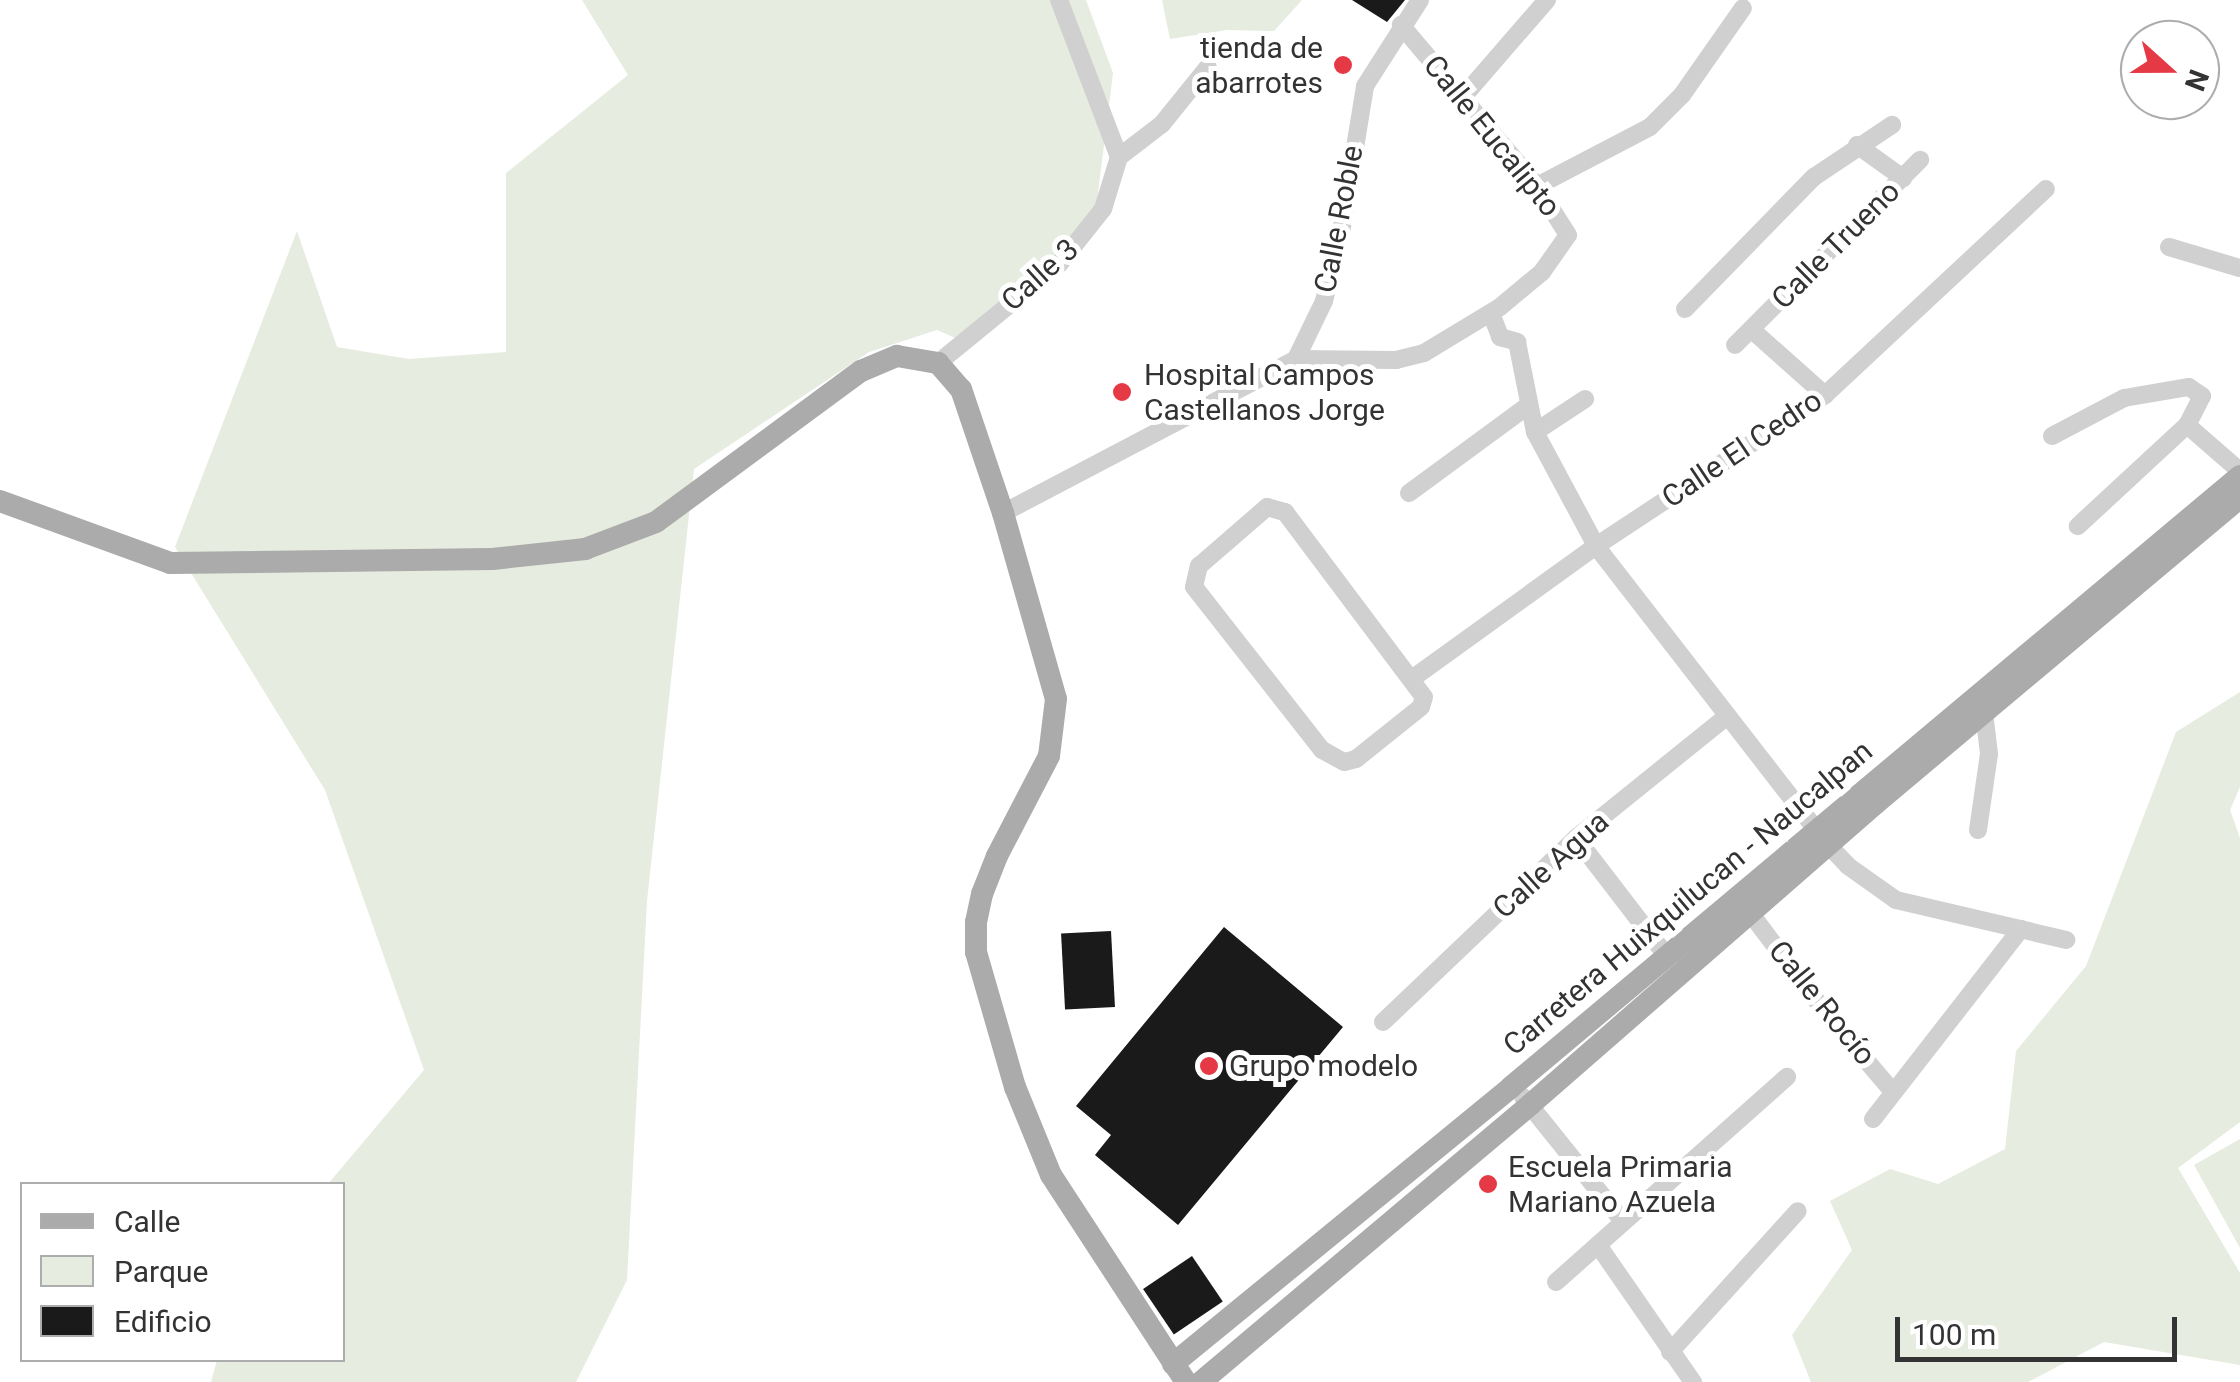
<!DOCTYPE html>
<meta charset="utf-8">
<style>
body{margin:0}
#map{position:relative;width:2240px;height:1382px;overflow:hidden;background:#fff;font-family:Roboto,sans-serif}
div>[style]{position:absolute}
.green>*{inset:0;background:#e6ecdf}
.building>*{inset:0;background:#1a1a1a;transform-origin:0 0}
.minor>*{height:18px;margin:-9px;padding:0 9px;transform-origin:9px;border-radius:9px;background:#d0d0d0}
.major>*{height:22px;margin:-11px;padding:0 11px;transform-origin:11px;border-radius:11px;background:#ababab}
.dots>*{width:28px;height:28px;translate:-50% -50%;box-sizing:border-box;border:5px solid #fff;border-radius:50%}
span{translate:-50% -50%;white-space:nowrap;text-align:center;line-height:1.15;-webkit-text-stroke:10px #fff;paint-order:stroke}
.poi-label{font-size:30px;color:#333}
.right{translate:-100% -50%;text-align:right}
.left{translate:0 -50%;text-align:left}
.street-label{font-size:30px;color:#333}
.legend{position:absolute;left:20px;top:1182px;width:325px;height:180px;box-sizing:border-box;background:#fff;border:2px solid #adadad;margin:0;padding:12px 18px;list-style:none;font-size:30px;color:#333}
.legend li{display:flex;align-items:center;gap:20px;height:50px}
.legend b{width:50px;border:2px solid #adadad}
.north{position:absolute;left:2120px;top:20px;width:100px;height:100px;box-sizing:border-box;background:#fff;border:2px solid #adadad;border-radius:50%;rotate:111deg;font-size:28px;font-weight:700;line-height:40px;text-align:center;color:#333}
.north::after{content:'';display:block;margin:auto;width:35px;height:45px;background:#e63946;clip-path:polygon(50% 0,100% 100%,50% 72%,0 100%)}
.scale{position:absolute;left:1895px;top:1317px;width:282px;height:45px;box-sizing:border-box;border:5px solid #333;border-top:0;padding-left:12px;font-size:30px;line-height:35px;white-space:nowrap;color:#333;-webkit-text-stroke:8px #fff;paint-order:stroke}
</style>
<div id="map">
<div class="green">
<div style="clip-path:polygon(582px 0,1086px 0,1113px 73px,1095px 217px,969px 344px,937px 330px,869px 352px,694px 469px,647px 901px,627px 1280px,576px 1382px,211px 1382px,217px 1360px,342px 1360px,342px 1184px,328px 1184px,424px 1070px,325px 790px,175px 547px,297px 231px,337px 347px,409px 359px,506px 352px,506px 173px,628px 75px)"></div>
<div style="clip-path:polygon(1162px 0,1302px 0,1274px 31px,1227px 30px,1170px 39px)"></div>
<div style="clip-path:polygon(2240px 692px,2240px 787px,2230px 810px,2240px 838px,2240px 1122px,2178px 1168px,2240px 1273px,2240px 1365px,2104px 1342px,2028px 1382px,1811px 1382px,1792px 1335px,1852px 1250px,1830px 1201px,1890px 1169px,1938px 1184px,2005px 1149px,2016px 1051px,2086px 966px,2176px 732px)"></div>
<div style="clip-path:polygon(2240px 1139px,2240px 1248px,2194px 1165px)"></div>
</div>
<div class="building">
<div style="clip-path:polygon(1352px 0,1405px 0,1387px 22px)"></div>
<div style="clip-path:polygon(1224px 927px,1343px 1027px,1178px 1225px,1095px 1155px,1111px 1135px,1076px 1106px)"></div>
<div style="left:1111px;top:931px;width:76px;height:50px;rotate:87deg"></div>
<div style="left:1192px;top:1256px;width:55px;height:59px;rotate:56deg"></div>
</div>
<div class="minor">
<div style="left:1462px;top:98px;width:130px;rotate:-49.1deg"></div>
<div style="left:1857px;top:145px;width:57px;rotate:35.7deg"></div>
<div style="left:1119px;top:157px;width:54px;rotate:-37.5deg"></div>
<div style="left:1162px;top:124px;width:73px;rotate:-51.1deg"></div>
<div style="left:1537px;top:186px;width:127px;rotate:-27.6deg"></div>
<div style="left:1650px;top:127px;width:45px;rotate:-45deg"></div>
<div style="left:1682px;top:95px;width:106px;rotate:-55deg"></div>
<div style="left:2169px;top:247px;width:74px;rotate:16.5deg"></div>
<div style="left:1685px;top:309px;width:185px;rotate:-45.7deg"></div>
<div style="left:1814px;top:177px;width:94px;rotate:-33.7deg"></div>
<div style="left:1491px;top:313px;width:26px;rotate:69deg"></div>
<div style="left:1500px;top:337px;width:18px;rotate:16deg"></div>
<div style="left:1517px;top:342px;width:92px;rotate:78.7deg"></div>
<div style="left:1535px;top:432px;width:129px;rotate:61.8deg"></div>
<div style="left:1596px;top:546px;width:377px;rotate:52.2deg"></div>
<div style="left:1827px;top:844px;width:30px;rotate:46deg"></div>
<div style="left:1848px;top:866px;width:59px;rotate:35.3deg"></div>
<div style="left:1896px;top:900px;width:175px;rotate:13.2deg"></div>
<div style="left:1752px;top:330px;width:98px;rotate:41.7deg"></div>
<div style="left:1735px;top:345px;width:262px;rotate:-45deg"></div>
<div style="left:1296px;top:359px;width:100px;rotate:0.6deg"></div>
<div style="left:1396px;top:360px;width:29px;rotate:-14deg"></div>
<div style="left:1424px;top:353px;width:89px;rotate:-31.2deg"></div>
<div style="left:1500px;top:307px;width:55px;rotate:-39.8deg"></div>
<div style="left:1542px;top:272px;width:45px;rotate:-54.9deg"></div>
<div style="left:1568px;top:235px;width:58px;rotate:-122.3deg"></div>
<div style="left:1537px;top:186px;width:211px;rotate:-130.2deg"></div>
<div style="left:938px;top:363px;width:158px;rotate:-39.3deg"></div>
<div style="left:1060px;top:263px;width:69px;rotate:-51.5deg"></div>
<div style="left:1103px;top:209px;width:54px;rotate:-72.9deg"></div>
<div style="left:1119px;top:157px;width:168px;rotate:-110.9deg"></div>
<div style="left:2187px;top:425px;width:70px;rotate:41deg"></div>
<div style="left:1535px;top:432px;width:60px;rotate:-33.4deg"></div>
<div style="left:2052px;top:436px;width:81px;rotate:-27.8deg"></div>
<div style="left:2124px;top:398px;width:66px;rotate:-9.6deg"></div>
<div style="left:2189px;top:387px;width:16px;rotate:35deg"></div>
<div style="left:2202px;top:396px;width:33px;rotate:117deg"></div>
<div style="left:2187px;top:425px;width:149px;rotate:137.2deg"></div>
<div style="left:1409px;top:493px;width:149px;rotate:-36.3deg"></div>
<div style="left:1267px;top:507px;width:19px;rotate:16deg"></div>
<div style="left:1285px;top:512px;width:231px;rotate:53.1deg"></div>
<div style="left:1424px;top:697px;width:10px;rotate:107deg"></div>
<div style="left:1421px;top:707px;width:83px;rotate:141.3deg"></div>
<div style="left:1356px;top:759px;width:12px;rotate:166deg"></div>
<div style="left:1344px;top:762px;width:25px;rotate:-151deg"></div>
<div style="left:1322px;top:750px;width:207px;rotate:-128.1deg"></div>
<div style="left:1194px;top:587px;width:22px;rotate:-77deg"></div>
<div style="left:1199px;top:566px;width:90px;rotate:-40.9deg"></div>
<div style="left:1003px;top:513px;width:331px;rotate:-27.7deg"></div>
<div style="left:1296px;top:359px;width:64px;rotate:-64.2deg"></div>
<div style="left:1324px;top:301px;width:70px;rotate:-76deg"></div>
<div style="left:1341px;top:233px;width:149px;rotate:-80.7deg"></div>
<div style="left:1365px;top:86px;width:102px;rotate:-57.4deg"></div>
<div style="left:1413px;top:678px;width:226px;rotate:-35.8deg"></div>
<div style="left:1596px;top:546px;width:274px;rotate:-33.4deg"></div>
<div style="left:1825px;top:395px;width:302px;rotate:-43deg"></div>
<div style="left:1978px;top:830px;width:77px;rotate:-81.8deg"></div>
<div style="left:1989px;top:754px;width:42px;rotate:-96.8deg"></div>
<div style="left:1576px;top:838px;width:146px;rotate:52.5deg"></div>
<div style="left:1751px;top:914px;width:123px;rotate:52.9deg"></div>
<div style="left:1825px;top:1012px;width:105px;rotate:49.6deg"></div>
<div style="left:1383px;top:1022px;width:267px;rotate:-43.6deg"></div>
<div style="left:1576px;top:838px;width:194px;rotate:-38.9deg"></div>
<div style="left:1523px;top:1097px;width:158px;rotate:51.2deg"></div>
<div style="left:1873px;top:1119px;width:241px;rotate:-52.1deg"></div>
<div style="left:1598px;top:1245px;width:167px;rotate:55.3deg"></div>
<div style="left:1556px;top:1282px;width:309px;rotate:-41.6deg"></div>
<div style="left:1670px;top:1352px;width:190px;rotate:-47.8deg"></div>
</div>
<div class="major">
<div style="left:0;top:501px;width:181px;rotate:20deg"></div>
<div style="left:170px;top:563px;width:322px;rotate:-0.7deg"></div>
<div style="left:492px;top:559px;width:94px;rotate:-6.1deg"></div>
<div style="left:585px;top:549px;width:76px;rotate:-20.8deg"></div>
<div style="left:656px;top:522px;width:255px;rotate:-36.4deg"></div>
<div style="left:861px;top:371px;width:39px;rotate:-23deg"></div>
<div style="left:897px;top:356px;width:42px;rotate:9.7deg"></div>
<div style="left:938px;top:363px;width:35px;rotate:49deg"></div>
<div style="left:961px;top:389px;width:131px;rotate:71.3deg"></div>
<div style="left:1003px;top:513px;width:193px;rotate:74.1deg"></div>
<div style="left:1056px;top:699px;width:57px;rotate:97deg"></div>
<div style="left:1049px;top:756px;width:113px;rotate:117.5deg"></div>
<div style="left:997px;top:856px;width:41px;rotate:111.5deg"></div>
<div style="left:982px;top:894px;width:29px;rotate:102deg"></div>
<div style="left:976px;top:922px;width:30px;rotate:90deg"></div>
<div style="left:976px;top:952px;width:141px;rotate:73.9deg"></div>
<div style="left:1015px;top:1087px;width:95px;rotate:67.8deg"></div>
<div style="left:1051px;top:1175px;width:247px;rotate:56.9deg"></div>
<div style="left:1173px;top:1364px;width:437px;rotate:-39.3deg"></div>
<div style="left:1511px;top:1087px;width:951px;rotate:-39.97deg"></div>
<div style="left:1201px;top:1382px;width:431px;rotate:-40.1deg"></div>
<div style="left:1531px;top:1104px;width:458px;rotate:-41.1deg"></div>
<div style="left:1876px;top:803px;width:475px;rotate:-40deg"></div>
</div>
<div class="dots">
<div style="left:1343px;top:65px;background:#e63946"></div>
<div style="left:1122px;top:392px;background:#e63946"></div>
<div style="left:1209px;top:1066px;background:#e63946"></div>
<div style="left:1488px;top:1184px;background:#e63946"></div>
</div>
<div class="poi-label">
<span class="right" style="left:1323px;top:65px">tienda de<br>abarrotes</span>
<span class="left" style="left:1144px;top:392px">Hospital Campos<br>Castellanos Jorge</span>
<span class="left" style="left:1229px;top:1066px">Grupo modelo</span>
<span class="left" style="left:1508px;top:1184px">Escuela Primaria<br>Mariano Azuela</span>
</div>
<div class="street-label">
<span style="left:1492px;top:136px;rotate:51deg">Calle Eucalipto</span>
<span style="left:1339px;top:219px;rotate:-79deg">Calle Roble</span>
<span style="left:1836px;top:245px;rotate:-45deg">Calle Trueno</span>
<span style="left:1040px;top:275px;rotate:-42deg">Calle 3</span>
<span style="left:1742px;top:449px;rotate:-34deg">Calle El Cedro</span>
<span style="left:1551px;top:865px;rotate:-42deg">Calle Agua</span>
<span style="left:1688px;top:898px;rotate:-40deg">Carretera Huixquilucan - Naucalpan</span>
<span style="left:1822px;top:1003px;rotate:51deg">Calle Rocío</span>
</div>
<ul class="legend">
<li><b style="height:12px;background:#ababab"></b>Calle</li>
<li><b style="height:28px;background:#e6ecdf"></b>Parque</li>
<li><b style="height:28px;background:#1a1a1a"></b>Edificio</li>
</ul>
<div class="north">N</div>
<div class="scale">100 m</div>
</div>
